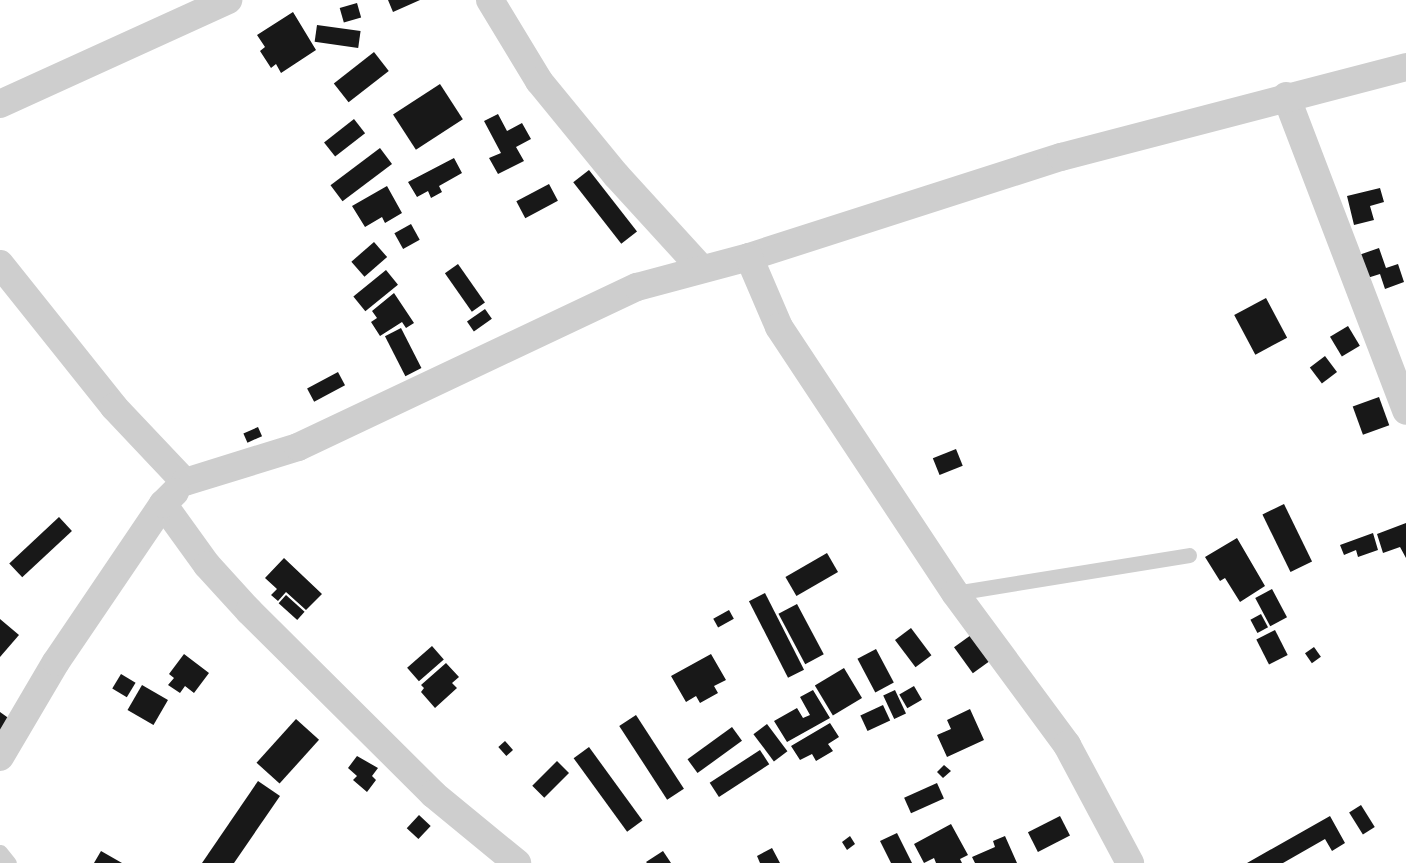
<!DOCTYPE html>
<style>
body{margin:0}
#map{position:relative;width:1406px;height:863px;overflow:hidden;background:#fff;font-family:Inter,sans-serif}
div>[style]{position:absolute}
.building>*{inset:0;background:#181818;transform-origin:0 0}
.lane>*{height:15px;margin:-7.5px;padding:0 7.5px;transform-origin:7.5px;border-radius:7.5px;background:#cecece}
.street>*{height:28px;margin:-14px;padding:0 14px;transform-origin:14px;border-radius:14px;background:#cecece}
span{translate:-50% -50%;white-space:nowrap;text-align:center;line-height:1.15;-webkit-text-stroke:5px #fff;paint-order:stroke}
</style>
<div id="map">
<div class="building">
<div style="clip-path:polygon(388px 0,420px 0,393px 12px)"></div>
<div style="left:357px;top:3px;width:15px;height:18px;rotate:74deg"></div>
<div style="clip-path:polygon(293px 12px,316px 50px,281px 73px,276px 64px,271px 68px,260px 51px,265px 47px,257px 35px)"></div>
<div style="left:317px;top:25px;width:44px;height:17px;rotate:8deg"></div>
<div style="left:374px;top:52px;width:24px;height:51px;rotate:52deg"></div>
<div style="left:440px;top:84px;width:42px;height:56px;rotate:57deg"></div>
<div style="clip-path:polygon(498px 114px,507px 131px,522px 123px,531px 139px,516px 147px,524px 161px,498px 174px,489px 158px,501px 153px,484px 121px)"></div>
<div style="left:354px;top:119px;width:18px;height:38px;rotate:52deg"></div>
<div style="left:380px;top:148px;width:20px;height:62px;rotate:53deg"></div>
<div style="clip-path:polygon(454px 158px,462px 173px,439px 186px,442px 192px,431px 198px,428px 191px,417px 197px,408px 182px)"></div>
<div style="left:589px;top:170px;width:78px;height:20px;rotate:52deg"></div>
<div style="left:549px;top:184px;width:19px;height:37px;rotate:62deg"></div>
<div style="clip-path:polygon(387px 186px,402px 213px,385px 223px,382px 217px,365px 227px,352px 206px)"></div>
<div style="clip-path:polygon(1380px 188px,1384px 202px,1370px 206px,1374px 220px,1354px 225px,1347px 196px)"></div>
<div style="left:411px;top:224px;width:18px;height:19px;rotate:61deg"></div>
<div style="left:374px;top:242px;width:20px;height:30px;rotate:49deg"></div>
<div style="clip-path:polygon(1379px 248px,1386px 268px,1398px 264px,1404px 282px,1385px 289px,1380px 274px,1364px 279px,1356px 256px)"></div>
<div style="left:458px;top:264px;width:47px;height:16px;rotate:55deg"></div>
<div style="left:386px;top:270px;width:19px;height:42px;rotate:51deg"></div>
<div style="clip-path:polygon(394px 293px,414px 323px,406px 328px,402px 322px,380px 336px,371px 322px,377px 318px,372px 311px)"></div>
<div style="left:1266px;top:298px;width:45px;height:36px;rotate:62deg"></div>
<div style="left:485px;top:309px;width:12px;height:22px;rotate:55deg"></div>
<div style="left:1348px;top:326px;width:23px;height:21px;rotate:59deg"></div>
<div style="left:401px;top:328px;width:45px;height:18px;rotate:63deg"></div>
<div style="left:1325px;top:356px;width:20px;height:19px;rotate:53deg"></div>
<div style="left:338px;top:372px;width:15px;height:35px;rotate:62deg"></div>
<div style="left:1379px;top:397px;width:30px;height:28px;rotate:70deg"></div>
<div style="left:258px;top:427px;width:10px;height:16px;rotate:66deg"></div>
<div style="left:956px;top:449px;width:18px;height:25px;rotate:68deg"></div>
<div style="left:1284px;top:504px;width:64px;height:24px;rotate:64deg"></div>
<div style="left:59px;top:517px;width:19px;height:68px;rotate:47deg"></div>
<div style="clip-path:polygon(1406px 523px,1406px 558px,1400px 547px,1383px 553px,1377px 534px)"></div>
<div style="clip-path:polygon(1373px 533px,1378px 550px,1358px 557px,1356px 550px,1344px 555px,1340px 545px)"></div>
<div style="clip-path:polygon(1237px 538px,1265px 586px,1240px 602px,1225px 578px,1220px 581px,1205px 557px)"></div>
<div style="left:827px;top:553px;width:22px;height:48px;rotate:60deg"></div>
<div style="clip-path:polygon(284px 558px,322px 594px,306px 610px,286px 592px,278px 601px,271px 595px,277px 589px,265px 578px)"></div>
<div style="left:1272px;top:589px;width:32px;height:19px;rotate:62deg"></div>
<div style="left:765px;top:593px;width:86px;height:18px;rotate:63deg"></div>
<div style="left:286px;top:595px;width:25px;height:11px;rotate:42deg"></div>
<div style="left:797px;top:604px;width:57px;height:21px;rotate:62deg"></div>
<div style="left:729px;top:610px;width:10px;height:18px;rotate:61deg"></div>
<div style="left:1261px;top:614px;width:15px;height:12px;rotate:62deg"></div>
<div style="clip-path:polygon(0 619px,19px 635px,0 657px)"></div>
<div style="left:911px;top:628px;width:34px;height:20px;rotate:53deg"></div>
<div style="left:1275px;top:630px;width:28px;height:21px;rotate:63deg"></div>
<div style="left:971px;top:635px;width:32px;height:21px;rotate:54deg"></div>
<div style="left:432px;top:646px;width:18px;height:33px;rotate:49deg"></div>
<div style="left:1314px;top:647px;width:12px;height:11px;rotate:55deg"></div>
<div style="left:876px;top:649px;width:38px;height:21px;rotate:62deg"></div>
<div style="clip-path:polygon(184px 654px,209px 673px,194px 693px,185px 686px,180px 693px,168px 685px,174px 678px,169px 674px)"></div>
<div style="clip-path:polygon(711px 654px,726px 680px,714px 686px,718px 693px,700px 703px,696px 696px,686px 702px,671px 676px)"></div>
<div style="clip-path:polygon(446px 663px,459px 677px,452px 683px,457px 688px,435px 708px,421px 692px,424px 688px,421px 685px)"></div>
<div style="left:844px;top:668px;width:35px;height:34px;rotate:59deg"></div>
<div style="left:121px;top:674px;width:17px;height:17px;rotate:31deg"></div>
<div style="left:142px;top:685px;width:30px;height:29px;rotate:30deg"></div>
<div style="left:914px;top:686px;width:16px;height:17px;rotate:60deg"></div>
<div style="clip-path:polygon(813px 690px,830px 718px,787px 742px,774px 721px,797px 708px,803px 718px,810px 715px,800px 697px)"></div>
<div style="left:895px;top:690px;width:26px;height:13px;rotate:65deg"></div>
<div style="left:883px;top:705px;width:17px;height:25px;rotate:65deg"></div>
<div style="clip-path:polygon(970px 709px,984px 740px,947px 757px,937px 735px,951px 729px,947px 720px)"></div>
<div style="clip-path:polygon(0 712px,14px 722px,0 742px)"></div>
<div style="left:636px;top:715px;width:88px;height:20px;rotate:57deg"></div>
<div style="left:296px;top:719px;width:31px;height:59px;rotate:42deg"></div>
<div style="clip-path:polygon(830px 723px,839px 737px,828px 744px,833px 751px,816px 761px,812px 754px,800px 760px,791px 746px)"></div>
<div style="left:767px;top:724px;width:34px;height:17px;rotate:53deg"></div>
<div style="left:732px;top:727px;width:17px;height:55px;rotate:54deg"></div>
<div style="left:505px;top:741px;width:12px;height:9px;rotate:48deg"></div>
<div style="left:589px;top:747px;width:91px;height:19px;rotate:54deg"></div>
<div style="left:760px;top:750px;width:17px;height:60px;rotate:57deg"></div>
<div style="clip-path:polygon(357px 756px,378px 768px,372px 776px,376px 780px,367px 792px,353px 780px,357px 776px,348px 768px)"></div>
<div style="left:557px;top:761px;width:17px;height:35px;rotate:45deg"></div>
<div style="clip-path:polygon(944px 765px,951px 771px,943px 778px,937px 772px)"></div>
<div style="clip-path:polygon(258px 781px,280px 796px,234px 863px,202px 863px)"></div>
<div style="left:937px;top:783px;width:17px;height:36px;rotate:66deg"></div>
<div style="left:1361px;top:805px;width:26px;height:14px;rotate:58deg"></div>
<div style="left:419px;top:815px;width:16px;height:18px;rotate:43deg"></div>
<div style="left:1060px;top:816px;width:22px;height:36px;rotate:63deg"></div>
<div style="clip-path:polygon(1330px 816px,1345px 843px,1332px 851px,1325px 839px,1283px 863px,1247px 863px)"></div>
<div style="clip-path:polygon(951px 824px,968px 855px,960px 859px,962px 863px,936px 863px,934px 858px,924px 863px,914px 844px)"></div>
<div style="clip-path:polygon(897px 833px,912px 863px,891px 863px,880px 841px)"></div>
<div style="clip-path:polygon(850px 836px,855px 844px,847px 850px,842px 842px)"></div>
<div style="clip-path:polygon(1005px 836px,1017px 863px,975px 863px,972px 857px,995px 847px,993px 841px)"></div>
<div style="clip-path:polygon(772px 848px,780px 863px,760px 863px,757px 856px)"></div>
<div style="clip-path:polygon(101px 851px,122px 863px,94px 863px)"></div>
<div style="clip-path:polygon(663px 851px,671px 863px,647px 863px,646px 862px)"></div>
</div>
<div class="lane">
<div style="left:955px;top:593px;width:237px;rotate:-9.2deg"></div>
<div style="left:0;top:852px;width:14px;rotate:51deg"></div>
</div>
<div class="street">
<div style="left:490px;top:0;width:95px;rotate:58.8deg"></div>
<div style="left:539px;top:81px;width:122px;rotate:50.7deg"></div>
<div style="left:616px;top:175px;width:126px;rotate:47.6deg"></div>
<div style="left:1286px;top:96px;width:337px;rotate:69.1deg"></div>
<div style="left:0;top:104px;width:251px;rotate:-24.5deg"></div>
<div style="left:749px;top:257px;width:328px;rotate:-17.8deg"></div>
<div style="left:1061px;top:157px;width:357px;rotate:-14.6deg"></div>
<div style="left:0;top:264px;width:183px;rotate:51.4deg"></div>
<div style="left:114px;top:407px;width:103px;rotate:46.6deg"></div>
<div style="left:185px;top:482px;width:118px;rotate:-17.2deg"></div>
<div style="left:298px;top:447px;width:375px;rotate:-25.3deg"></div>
<div style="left:637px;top:287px;width:116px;rotate:-15deg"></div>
<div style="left:749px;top:257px;width:76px;rotate:66.8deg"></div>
<div style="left:779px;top:327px;width:319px;rotate:56.5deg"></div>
<div style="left:955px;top:593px;width:189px;rotate:53.6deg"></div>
<div style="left:1067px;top:745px;width:134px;rotate:61.9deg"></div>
<div style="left:163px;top:504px;width:75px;rotate:54.2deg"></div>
<div style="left:207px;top:565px;width:62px;rotate:47.6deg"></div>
<div style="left:249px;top:611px;width:260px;rotate:44.8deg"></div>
<div style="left:433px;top:794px;width:109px;rotate:39.4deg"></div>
<div style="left:0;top:757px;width:110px;rotate:-59.5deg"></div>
<div style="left:56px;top:662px;width:191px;rotate:-55.9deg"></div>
<div style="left:163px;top:504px;width:17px;rotate:-45deg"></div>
</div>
</div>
